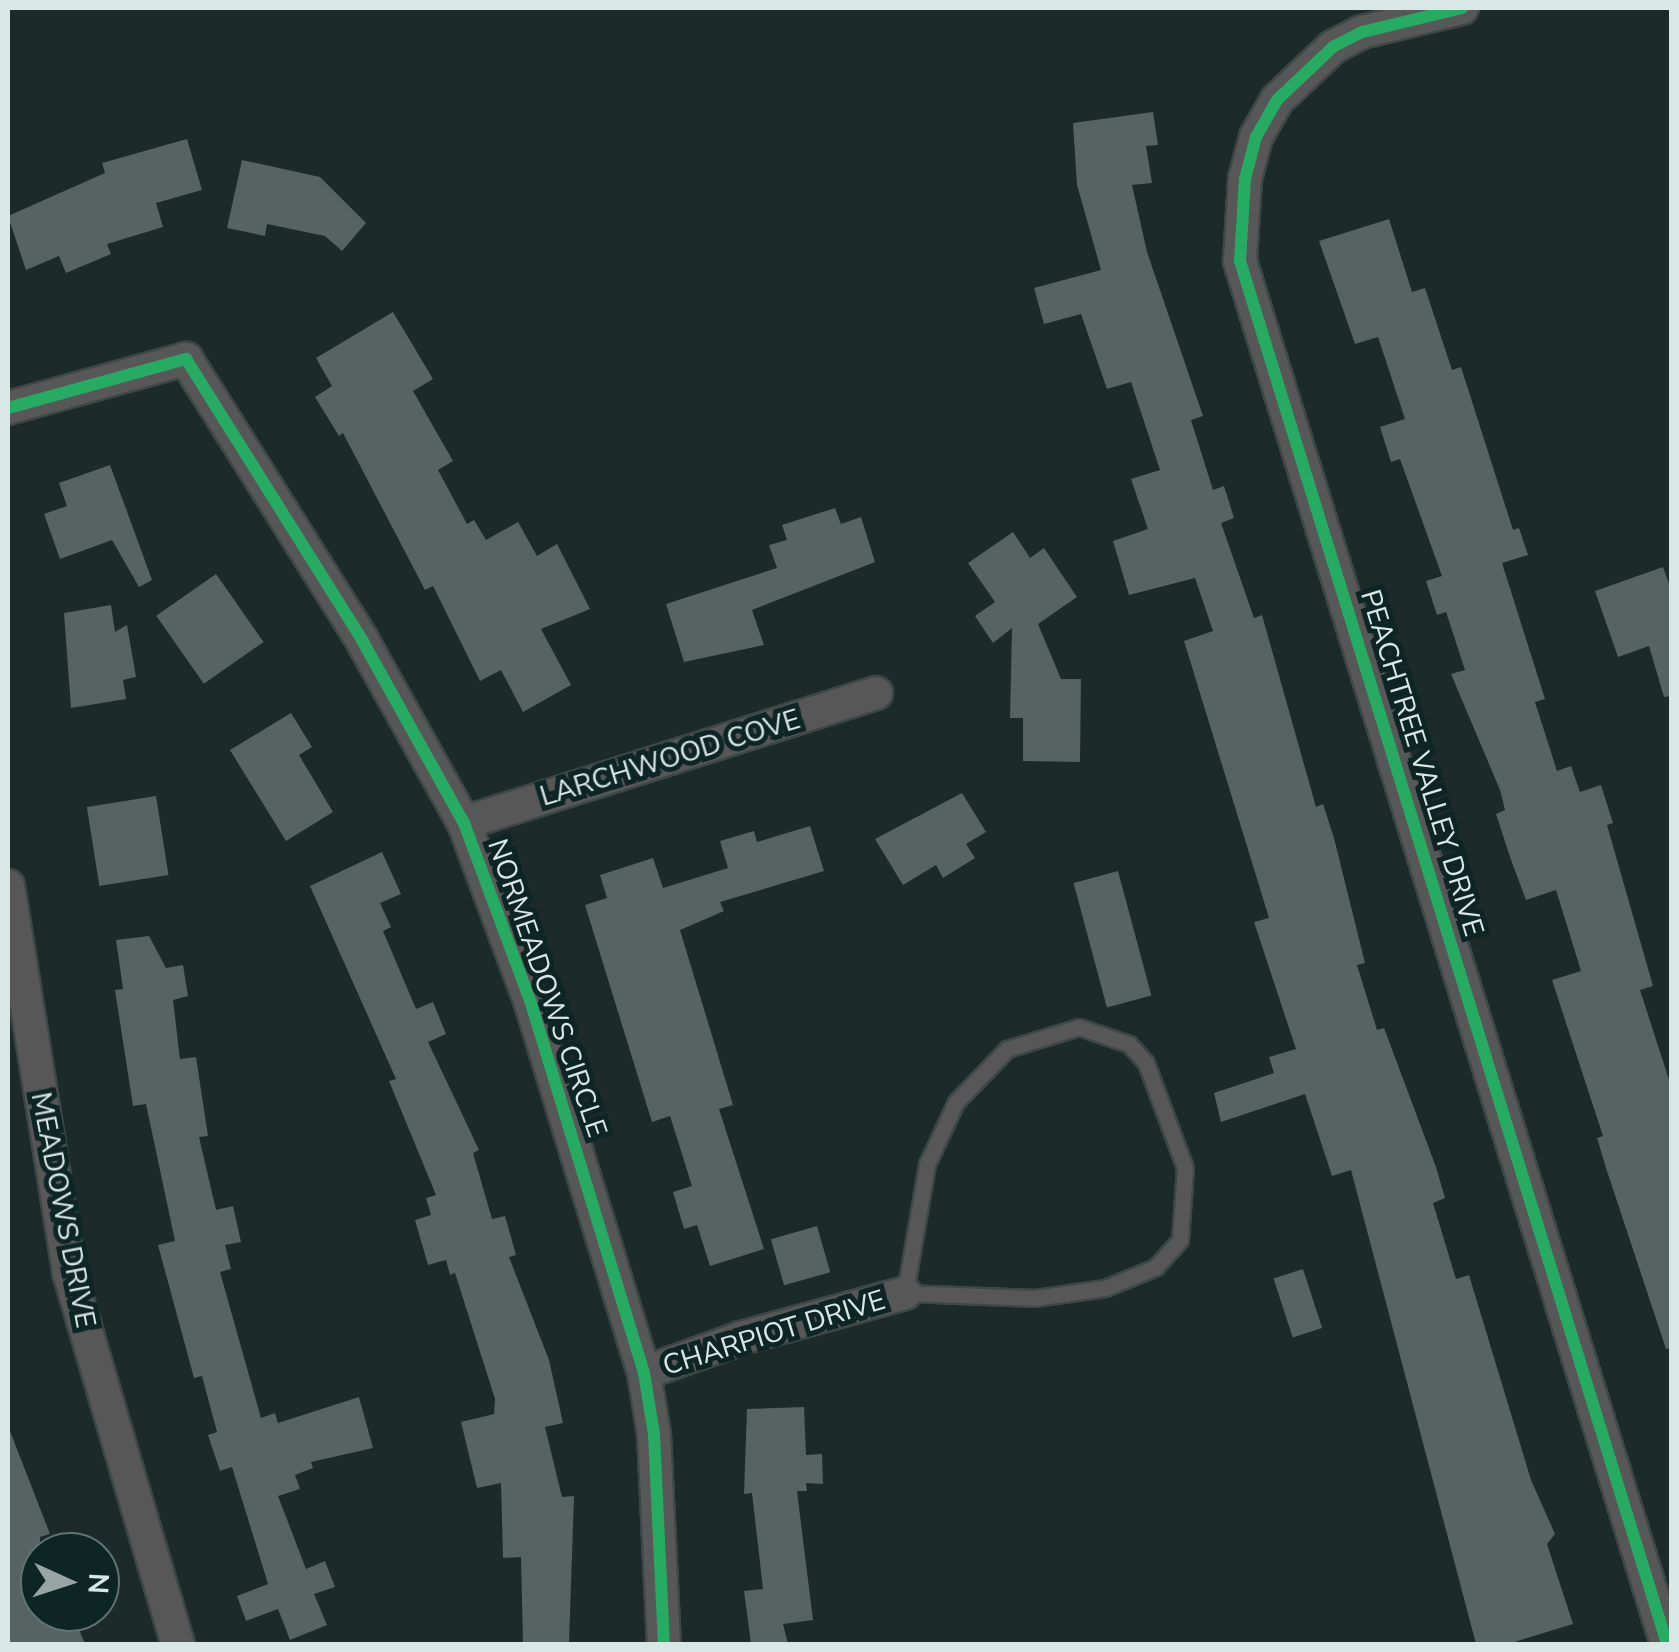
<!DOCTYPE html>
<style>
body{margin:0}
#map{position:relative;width:1679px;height:1652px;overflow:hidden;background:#1d2a2a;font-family:"Nunito Sans",sans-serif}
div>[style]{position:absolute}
.building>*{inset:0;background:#576262;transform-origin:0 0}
.roads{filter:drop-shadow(2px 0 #3c4747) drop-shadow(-2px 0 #3c4747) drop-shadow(0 2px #3c4747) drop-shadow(0 -2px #3c4747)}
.lane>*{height:15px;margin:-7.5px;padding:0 7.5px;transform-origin:7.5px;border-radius:7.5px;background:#585758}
.street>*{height:32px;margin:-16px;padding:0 16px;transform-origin:16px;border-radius:16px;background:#585758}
.cycleway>*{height:12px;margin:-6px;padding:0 6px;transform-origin:6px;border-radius:6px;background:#26ab63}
span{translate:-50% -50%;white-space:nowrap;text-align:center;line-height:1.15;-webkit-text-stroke:10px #0e2525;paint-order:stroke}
.street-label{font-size:28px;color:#d9e7e6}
.frame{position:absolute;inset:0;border:10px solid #d9e7e6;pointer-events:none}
.north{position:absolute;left:20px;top:1532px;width:100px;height:100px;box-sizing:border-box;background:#0e2525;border:2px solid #5f7372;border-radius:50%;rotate:93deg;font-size:28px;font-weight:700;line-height:40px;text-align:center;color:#d9e7e6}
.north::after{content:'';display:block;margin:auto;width:35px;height:45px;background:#97a5a4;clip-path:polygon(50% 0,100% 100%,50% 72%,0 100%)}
</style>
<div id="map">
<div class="building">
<div style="clip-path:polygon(1153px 112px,1158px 145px,1146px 146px,1152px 183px,1132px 185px,1147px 252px,1203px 416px,1191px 420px,1213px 490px,1224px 486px,1234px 518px,1221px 523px,1254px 618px,1262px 615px,1316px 807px,1323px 804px,1334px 838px,1365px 963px,1357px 965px,1377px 1030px,1384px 1028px,1436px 1167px,1445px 1198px,1433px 1203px,1456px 1279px,1469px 1275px,1531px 1480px,1555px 1534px,1547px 1544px,1573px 1624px,1508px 1644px,1476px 1644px,1351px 1170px,1332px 1176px,1305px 1094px,1221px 1122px,1214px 1093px,1274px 1073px,1269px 1057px,1296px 1049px,1254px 922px,1269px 918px,1184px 641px,1213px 631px,1195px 578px,1129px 595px,1113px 541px,1148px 529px,1131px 479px,1160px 470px,1131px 382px,1107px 389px,1081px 314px,1044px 324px,1034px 288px,1101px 270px,1077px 185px,1073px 123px)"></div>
<div style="clip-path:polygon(187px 139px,202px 190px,156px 203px,163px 227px,107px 244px,111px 254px,66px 273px,59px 256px,26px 270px,8px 216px,105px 173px,102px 163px)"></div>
<div style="clip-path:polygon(242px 160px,320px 177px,366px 223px,342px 251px,325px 236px,267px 224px,265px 236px,227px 228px)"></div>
<div style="clip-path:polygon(1389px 219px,1412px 292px,1425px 288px,1452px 370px,1461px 367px,1513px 530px,1519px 528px,1528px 555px,1502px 563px,1545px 699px,1535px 702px,1557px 771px,1571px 766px,1580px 792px,1601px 785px,1613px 823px,1607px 825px,1653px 986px,1640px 990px,1672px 1089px,1672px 1348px,1666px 1349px,1606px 1168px,1597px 1138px,1603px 1136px,1552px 980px,1581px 971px,1556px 890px,1526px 900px,1510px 857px,1496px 814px,1505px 810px,1500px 790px,1451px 674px,1465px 670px,1446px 612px,1437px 615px,1426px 581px,1442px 576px,1400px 459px,1391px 462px,1380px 427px,1405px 419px,1378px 337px,1355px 344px,1319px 241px)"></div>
<div style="clip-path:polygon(393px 312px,433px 379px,413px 391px,453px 461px,438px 470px,467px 524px,474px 520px,486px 540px,518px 522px,537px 556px,557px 544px,590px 609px,541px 629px,571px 685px,523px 712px,501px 670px,480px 681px,433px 586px,425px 590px,343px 433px,339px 436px,315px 397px,332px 386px,316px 358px)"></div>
<div style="clip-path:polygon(110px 465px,152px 580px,139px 587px,112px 540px,60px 559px,44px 514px,67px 506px,59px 483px)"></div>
<div style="clip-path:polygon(835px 508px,841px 524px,861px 517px,875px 562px,752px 610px,764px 645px,684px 662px,666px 604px,777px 568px,769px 545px,787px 540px,782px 525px)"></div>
<div style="clip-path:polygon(1013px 532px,1030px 558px,1044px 548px,1077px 597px,1038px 624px,1061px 679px,1081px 679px,1080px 762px,1023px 761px,1023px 718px,1010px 718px,1012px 628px,993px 643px,975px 616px,995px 602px,968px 563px)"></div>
<div style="clip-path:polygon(1663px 567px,1672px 592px,1672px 696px,1664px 697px,1649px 646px,1618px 657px,1595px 591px)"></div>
<div style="left:216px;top:574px;width:83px;height:73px;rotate:55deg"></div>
<div style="clip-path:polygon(111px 605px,115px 632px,127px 625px,136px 677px,123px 680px,126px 699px,71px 708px,64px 613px)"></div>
<div style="clip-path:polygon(291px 713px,312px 747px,299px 755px,333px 812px,286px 841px,230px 750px)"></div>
<div style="clip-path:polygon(962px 793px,986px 832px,966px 844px,975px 858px,943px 878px,936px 865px,903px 885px,875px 839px)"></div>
<div style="left:156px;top:796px;width:80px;height:70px;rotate:81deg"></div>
<div style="clip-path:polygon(810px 826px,824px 871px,720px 902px,724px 911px,680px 930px,733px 1105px,719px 1109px,764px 1249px,710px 1266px,697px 1225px,684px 1229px,673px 1192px,692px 1186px,670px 1116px,652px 1122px,585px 905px,607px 898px,600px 875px,653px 858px,663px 888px,728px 868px,720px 841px,754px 831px,757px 842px)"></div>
<div style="clip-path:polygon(382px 852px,401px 894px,380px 903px,391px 927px,383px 931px,416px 1009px,433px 1002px,446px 1034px,428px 1042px,479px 1150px,473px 1153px,492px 1219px,505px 1216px,516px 1255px,509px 1257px,549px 1360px,563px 1423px,545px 1427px,562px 1497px,574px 1496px,569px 1644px,523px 1644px,521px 1557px,503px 1558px,501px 1483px,477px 1488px,461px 1422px,494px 1414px,495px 1399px,455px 1273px,450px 1275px,446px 1260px,428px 1265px,415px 1220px,431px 1215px,426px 1198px,436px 1195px,389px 1081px,396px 1079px,310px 886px)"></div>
<div style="left:1118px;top:871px;width:129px;height:46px;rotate:75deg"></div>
<div style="clip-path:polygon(149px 936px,166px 968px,183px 965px,188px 996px,173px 1000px,180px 1059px,196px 1057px,208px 1136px,199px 1137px,216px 1210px,233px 1206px,241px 1242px,225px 1245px,231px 1269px,220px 1272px,261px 1418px,275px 1413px,278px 1423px,359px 1397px,373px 1448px,311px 1462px,313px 1468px,295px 1475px,300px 1489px,278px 1496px,306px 1569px,325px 1561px,335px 1587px,314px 1594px,327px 1625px,290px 1640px,278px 1609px,246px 1621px,237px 1596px,268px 1584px,232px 1467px,220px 1471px,208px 1435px,217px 1432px,202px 1376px,194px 1378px,158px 1245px,175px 1241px,146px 1104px,133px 1106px,115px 990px,123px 989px,116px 940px)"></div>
<div style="left:817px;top:1226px;width:48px;height:48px;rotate:74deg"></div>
<div style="left:1303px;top:1269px;width:62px;height:31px;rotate:72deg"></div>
<div style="clip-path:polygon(804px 1407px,806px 1455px,822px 1454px,823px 1484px,806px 1483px,807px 1491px,797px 1491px,813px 1620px,783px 1624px,788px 1644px,751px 1644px,744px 1591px,763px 1589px,752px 1493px,744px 1494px,747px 1409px)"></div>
<div style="clip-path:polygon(8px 1426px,50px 1534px,40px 1537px,40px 1612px,72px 1612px,85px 1644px,8px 1644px)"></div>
</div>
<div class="roads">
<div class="lane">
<div style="left:1079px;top:1027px;width:53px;rotate:18.8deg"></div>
<div style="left:1129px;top:1044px;width:25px;rotate:48deg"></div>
<div style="left:1146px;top:1063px;width:112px;rotate:69.6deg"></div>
<div style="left:1185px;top:1168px;width:72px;rotate:94deg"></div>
<div style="left:1180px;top:1240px;width:36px;rotate:132deg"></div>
<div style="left:1156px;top:1267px;width:55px;rotate:157.6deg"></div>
<div style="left:1105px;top:1288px;width:71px;rotate:171.9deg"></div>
<div style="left:1035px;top:1298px;width:130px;rotate:-177.8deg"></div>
<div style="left:905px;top:1293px;width:131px;rotate:-80.3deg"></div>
<div style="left:927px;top:1164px;width:68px;rotate:-64.9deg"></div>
<div style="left:956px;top:1102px;width:74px;rotate:-46.1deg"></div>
<div style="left:1007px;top:1049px;width:75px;rotate:-17deg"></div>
</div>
<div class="street">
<div style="left:1462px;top:8px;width:103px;rotate:166.5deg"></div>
<div style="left:1362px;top:32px;width:33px;rotate:153deg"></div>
<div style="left:1333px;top:47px;width:77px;rotate:136.6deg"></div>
<div style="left:1277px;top:100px;width:43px;rotate:119.6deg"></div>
<div style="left:1256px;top:137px;width:43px;rotate:104.7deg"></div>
<div style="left:1245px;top:179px;width:82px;rotate:93.5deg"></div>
<div style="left:1240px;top:261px;width:1447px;rotate:72.84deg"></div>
<div style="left:8px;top:408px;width:185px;rotate:-15.4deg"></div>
<div style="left:186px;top:359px;width:332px;rotate:57.9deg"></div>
<div style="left:362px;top:640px;width:210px;rotate:60.9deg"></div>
<div style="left:464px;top:823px;width:189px;rotate:69.6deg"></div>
<div style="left:530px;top:1000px;width:390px;rotate:73deg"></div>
<div style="left:644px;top:1373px;width:62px;rotate:80.7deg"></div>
<div style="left:654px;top:1434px;width:210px;rotate:87.3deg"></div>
<div style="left:464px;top:823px;width:432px;rotate:-17.5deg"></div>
<div style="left:8px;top:886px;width:391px;rotate:81deg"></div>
<div style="left:69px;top:1272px;width:388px;rotate:73.7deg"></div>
<div style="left:644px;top:1373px;width:103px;rotate:-19.8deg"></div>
<div style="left:741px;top:1338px;width:170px;rotate:-15.3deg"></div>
</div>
</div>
<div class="cycleway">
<div style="left:1462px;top:8px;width:103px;rotate:166.5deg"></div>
<div style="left:1362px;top:32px;width:33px;rotate:153deg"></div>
<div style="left:1333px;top:47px;width:77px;rotate:136.6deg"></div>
<div style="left:1277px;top:100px;width:43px;rotate:119.6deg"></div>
<div style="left:1256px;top:137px;width:43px;rotate:104.7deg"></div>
<div style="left:1245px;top:179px;width:82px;rotate:93.5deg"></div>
<div style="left:1240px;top:261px;width:1447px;rotate:72.84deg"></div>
<div style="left:8px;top:408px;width:185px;rotate:-15.4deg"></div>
<div style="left:186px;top:359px;width:332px;rotate:57.9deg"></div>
<div style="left:362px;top:640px;width:210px;rotate:60.9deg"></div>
<div style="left:464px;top:823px;width:189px;rotate:69.6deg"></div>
<div style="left:530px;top:1000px;width:390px;rotate:73deg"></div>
<div style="left:644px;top:1373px;width:62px;rotate:80.7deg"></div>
<div style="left:654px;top:1434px;width:210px;rotate:87.3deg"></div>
</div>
<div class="street-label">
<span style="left:670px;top:758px;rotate:-17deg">LARCHWOOD COVE</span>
<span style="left:1422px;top:763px;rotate:73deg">PEACHTREE VALLEY DRIVE</span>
<span style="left:547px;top:988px;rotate:71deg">NORMEADOWS CIRCLE</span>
<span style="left:63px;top:1210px;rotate:79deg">MEADOWS DRIVE</span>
<span style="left:774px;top:1333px;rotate:-17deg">CHARPIOT DRIVE</span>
</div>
<div class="frame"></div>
<div class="north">N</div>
</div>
